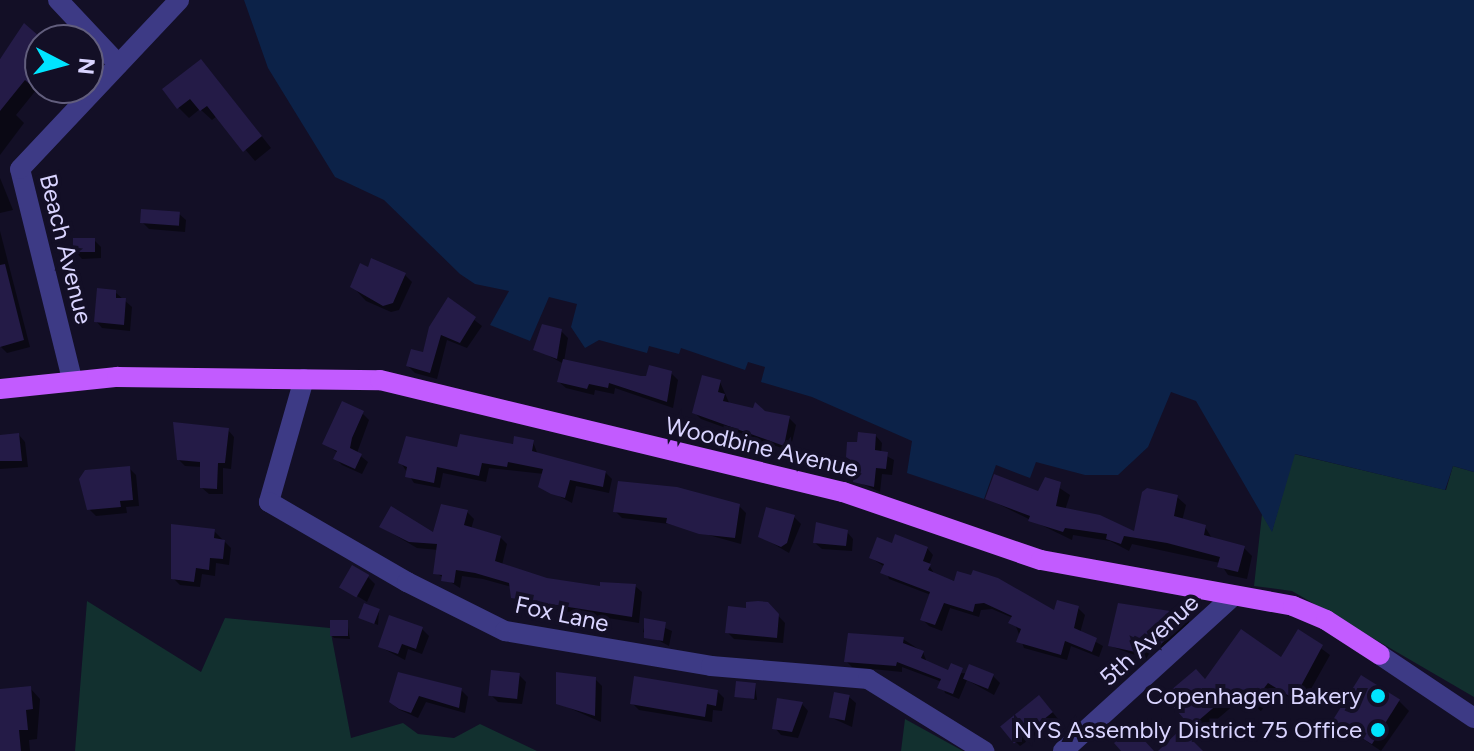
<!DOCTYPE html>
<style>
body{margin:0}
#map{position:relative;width:1474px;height:751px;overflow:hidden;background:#130f26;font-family:Figtree,sans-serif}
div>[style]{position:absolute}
.green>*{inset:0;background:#12302f}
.water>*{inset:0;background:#0c2248}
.shadow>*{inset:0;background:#0007}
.building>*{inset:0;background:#241b47;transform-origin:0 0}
.minor>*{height:20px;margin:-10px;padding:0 10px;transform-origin:10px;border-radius:10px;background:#3d3a85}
.major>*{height:20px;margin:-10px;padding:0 10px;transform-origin:10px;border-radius:10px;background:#c25bff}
.dots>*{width:22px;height:22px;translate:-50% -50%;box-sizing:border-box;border:4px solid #130f26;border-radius:50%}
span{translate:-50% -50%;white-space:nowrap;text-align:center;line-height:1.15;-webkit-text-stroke:8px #130f26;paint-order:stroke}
.street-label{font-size:24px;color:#d9d4ff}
.poi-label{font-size:24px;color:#d9d4ff}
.right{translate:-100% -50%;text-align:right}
.north{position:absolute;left:24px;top:24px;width:80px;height:80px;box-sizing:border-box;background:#130f26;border:2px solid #625e7d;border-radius:50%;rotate:96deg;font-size:22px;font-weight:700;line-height:32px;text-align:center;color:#d9d4ff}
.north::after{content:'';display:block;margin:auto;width:28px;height:36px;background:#00e5ff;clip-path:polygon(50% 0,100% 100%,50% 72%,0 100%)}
</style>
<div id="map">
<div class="green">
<div style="clip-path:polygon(1294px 454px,1446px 490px,1453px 466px,1474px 472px,1474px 697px,1292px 591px,1254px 586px,1262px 514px,1272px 531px)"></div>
<div style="clip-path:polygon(87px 601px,201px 672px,225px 618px,330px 628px,351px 738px,403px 723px,418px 734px,454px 738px,480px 724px,537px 751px,75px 751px)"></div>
<div style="clip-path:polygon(905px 719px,963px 751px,901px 751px)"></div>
</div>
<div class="water">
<div style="clip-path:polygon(244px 0,1474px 0,1474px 472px,1453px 466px,1445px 490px,1295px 454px,1272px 532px,1196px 401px,1171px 392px,1148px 447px,1118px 475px,1085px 475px,1036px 462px,1030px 478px,996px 465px,984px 499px,907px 473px,912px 441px,812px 397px,761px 382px,765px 367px,748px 362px,745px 370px,681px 348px,679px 354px,649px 346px,647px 353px,599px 340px,585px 348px,571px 327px,577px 304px,549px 297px,530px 341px,490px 325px,509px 291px,475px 284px,460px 274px,384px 200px,335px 177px,268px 68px)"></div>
</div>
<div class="shadow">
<div style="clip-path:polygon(24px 26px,40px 40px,40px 88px,55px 88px,47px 98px,37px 89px,16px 115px,24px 123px,0 155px,0 59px)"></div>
<div style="clip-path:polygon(211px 72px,271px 148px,255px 161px,217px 116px,212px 120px,200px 109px,189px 118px,178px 107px)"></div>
<div style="clip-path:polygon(0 178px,13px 210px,0 213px)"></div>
<div style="clip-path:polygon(179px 214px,186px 220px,185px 232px,149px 229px,142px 222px)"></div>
<div style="clip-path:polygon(0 231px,30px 347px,7px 353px,0 346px)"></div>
<div style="clip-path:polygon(94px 240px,101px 247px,101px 258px,82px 259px,76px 252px)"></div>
<div style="clip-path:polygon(405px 275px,412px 282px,399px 310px,391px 312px,366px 301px,352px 286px)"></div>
<div style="clip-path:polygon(115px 292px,132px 307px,130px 331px,102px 328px,96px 321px)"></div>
<div style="clip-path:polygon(449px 300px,482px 326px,467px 348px,447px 340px,437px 379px,415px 373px,408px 366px,424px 354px)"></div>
<div style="clip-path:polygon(561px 331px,568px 338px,564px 361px,640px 378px,671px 373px,678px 380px,673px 408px,615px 388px,614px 394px,595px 390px,594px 395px,566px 388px,559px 382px,564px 364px,536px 349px)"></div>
<div style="clip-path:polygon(720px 382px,730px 405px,789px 418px,796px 425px,790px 451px,701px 419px,694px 412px)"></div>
<div style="clip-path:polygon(362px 413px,369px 420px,357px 453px,368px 462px,362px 474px,342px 465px,335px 458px,338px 453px,324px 443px)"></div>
<div style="clip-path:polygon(228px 430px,234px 437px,231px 469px,223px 468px,223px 494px,209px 494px,202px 488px,202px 467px,185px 466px,178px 459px)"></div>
<div style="clip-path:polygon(19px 435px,25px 442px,28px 467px,0 469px,0 437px)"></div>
<div style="clip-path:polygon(876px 436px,882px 443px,881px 453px,894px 460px,892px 475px,882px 474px,880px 492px,856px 481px,855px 464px,848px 456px)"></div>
<div style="clip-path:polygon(533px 442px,538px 455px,605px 472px,612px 479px,609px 493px,576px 486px,572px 503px,541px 487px,544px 474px,489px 468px,486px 482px,443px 473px,440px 488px,414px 483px,401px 463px,458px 449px)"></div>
<div style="clip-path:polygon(129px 468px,136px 475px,139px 506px,126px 507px,127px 513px,96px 516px,89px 509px)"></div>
<div style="clip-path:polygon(1046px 479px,1070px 495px,1065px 510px,1135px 534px,1177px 497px,1186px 505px,1182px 521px,1205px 527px,1213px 540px,1244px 548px,1252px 556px,1247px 579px,1228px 575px,1220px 563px,1132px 544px,1129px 551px,1110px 541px,1073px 535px,1072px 540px,988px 499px,1039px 493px)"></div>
<div style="clip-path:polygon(442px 506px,467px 512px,474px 519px,471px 529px,500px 537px,507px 544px,502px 565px,546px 580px,602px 589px,635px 586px,642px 592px,639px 623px,520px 604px,512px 587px,483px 579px,462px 576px,460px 588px,436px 573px,439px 550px,417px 548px,381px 527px,434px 536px)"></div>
<div style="clip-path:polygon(739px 506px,746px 513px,741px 544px,669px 524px,622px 518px,615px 511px)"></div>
<div style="clip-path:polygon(794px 517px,801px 524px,789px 553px,760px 536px)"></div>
<div style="clip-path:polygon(173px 526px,214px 531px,231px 548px,229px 565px,216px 563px,215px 576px,202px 574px,200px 587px,180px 585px,173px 578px)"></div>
<div style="clip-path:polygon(847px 532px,853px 539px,852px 551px,822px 549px,815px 543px)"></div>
<div style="clip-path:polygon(893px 545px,927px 548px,933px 555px,929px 565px,935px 575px,1055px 613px,1078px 608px,1085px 615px,1080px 633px,1103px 646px,1099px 657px,1071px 646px,1067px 660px,1024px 648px,1013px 618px,992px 609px,981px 610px,979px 617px,950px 608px,942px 631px,929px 626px,922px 619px,931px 595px,889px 579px,885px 567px,871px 558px)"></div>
<div style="clip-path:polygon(368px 577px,375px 584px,367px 602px,344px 588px)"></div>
<div style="clip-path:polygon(767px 604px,785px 623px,783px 643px,734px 639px,727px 632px,748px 610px)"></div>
<div style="clip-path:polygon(379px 610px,378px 625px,362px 618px)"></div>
<div style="clip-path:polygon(1182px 615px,1189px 621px,1187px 633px,1168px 650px,1153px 647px,1146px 659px,1110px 646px)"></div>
<div style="clip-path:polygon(646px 620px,672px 631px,669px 646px,643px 632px)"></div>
<div style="clip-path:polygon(347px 622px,350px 639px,334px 638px,332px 636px)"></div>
<div style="clip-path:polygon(422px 629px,429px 636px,422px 654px,408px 649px,405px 660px,380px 647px)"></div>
<div style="clip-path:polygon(1299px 632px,1330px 655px,1302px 705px,1277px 690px,1261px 711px,1242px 698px,1200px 734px,1167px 696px,1282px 660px)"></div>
<div style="clip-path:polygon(903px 639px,923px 652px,927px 663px,949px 672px,993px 676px,1000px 683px,994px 695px,967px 680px,959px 699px,945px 693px,942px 682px,902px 667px,902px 672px,852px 667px,846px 661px)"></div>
<div style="clip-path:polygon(399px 675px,461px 690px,468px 697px,465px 713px,426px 702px,418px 718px,398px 709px,391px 702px)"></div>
<div style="clip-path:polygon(519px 675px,526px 682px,522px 704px,498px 702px,491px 695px)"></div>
<div style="clip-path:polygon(595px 679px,602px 686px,601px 722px,558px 703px)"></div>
<div style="clip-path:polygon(755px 685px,757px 700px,737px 696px)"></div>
<div style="clip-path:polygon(30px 688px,40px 699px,37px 739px,29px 740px,30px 751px,0 751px,0 691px)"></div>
<div style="clip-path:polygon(717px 691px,724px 698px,722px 711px,713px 710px,712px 722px,639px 710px,632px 703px)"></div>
<div style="clip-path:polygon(849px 697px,856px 703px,852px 727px,832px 718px)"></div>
<div style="clip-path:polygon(1398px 700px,1409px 711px,1381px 751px,1335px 720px)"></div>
<div style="clip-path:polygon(802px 704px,808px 711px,798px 738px,781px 735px,775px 728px)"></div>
<div style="clip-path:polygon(1046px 704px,1058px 719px,1020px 746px,1013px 739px)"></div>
</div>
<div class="building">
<div style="clip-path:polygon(24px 23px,40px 37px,40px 93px,25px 80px,0 111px,0 59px)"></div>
<div style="clip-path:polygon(201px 59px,262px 136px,243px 152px,207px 106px,200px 111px,190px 99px,177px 109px,162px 89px)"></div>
<div style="left:141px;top:209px;width:39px;height:14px;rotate:4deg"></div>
<div style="left:95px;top:238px;width:14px;height:22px;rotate:90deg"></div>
<div style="clip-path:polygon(371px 258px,406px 273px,393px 303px,383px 306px,350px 287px,360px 263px,368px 267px)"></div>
<div style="clip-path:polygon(5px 264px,24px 340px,0 347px,0 265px)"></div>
<div style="clip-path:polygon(97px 288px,116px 290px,116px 298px,126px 298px,124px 325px,94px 322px)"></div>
<div style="clip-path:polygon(448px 297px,476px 317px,460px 343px,441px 335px,430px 373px,406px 366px,411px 349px,423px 352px,429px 327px)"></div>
<div style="clip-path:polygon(542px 324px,562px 329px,557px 359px,533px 350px)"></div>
<div style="clip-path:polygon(563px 359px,641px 376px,646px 376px,649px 365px,672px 371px,667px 402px,609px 383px,608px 388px,589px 384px,587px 389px,557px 382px)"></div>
<div style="clip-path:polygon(702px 375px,721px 380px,718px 392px,725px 394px,723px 401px,753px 408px,755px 402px,765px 411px,790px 416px,784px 446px,692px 413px)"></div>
<div style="clip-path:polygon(342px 401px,364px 411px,352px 438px,350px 448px,362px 454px,355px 469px,333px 459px,337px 451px,322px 444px)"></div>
<div style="clip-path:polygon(173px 422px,229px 428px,225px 463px,218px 463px,217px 489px,200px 488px,200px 462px,177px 460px)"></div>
<div style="clip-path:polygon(858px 432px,876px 434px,875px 450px,888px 452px,886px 469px,876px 468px,874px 487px,853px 482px,855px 463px,846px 457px,847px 442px,857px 442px)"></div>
<div style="clip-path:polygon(19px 433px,22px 461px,0 461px,0 435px)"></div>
<div style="clip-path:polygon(460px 434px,513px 444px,514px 436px,534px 440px,532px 451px,606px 471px,603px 487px,570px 480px,565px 498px,551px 494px,538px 487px,543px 469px,508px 462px,507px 467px,482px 463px,479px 476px,437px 467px,434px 483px,405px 477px,407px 467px,398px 463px,406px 436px,457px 447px)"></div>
<div style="clip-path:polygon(130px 466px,133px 500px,120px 501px,121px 507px,87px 510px,79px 479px,85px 470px)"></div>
<div style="clip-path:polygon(994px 474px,1038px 491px,1045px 477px,1061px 482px,1056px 506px,1100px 515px,1134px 531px,1142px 492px,1147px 488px,1178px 495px,1174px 516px,1206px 525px,1204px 535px,1245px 546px,1238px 572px,1217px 567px,1220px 557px,1167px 543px,1124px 536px,1121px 544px,1106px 539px,1107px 534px,1065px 528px,1063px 532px,1028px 521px,1030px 516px,985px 499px)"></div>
<div style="clip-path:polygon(618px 481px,677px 487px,740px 504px,735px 538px,699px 534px,666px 523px,667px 518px,613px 512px)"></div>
<div style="clip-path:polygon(441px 504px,468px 510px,464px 525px,501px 536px,495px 561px,547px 578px,600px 586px,600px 582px,636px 584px,632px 617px,511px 598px,509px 583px,475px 573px,456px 570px,454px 583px,441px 581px,442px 575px,433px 574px,437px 544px,409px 542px,379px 527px,391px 506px,433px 532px)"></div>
<div style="clip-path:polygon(766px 507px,795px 515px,787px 543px,781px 547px,758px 537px)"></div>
<div style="clip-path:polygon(816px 522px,848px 530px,846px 546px,813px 543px)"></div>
<div style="clip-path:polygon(171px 524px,215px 529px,214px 538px,225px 540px,223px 559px,210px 558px,209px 570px,196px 568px,194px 582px,171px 579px)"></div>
<div style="clip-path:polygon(895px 534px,928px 547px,923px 561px,931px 564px,928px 570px,954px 581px,957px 571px,971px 575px,973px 570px,998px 578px,1054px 610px,1057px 600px,1079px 606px,1074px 628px,1097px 638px,1092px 652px,1065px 641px,1061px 655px,1016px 642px,1021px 629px,1008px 623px,1012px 616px,984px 603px,975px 604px,973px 612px,944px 603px,935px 625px,920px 620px,930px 592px,880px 573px,884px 564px,869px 558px,877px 537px,892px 543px)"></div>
<div style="left:352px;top:565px;width:20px;height:26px;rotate:30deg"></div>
<div style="clip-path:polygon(758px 601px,768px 602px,779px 614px,777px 638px,725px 633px,728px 606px,746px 608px,746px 602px)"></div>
<div style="left:364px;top:603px;width:17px;height:16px;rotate:21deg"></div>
<div style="clip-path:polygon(1118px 603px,1183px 613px,1181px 626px,1161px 644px,1146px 641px,1140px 653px,1108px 646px)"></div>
<div style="clip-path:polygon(389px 615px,423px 627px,416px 649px,402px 644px,398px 654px,378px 647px)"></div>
<div style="clip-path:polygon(644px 618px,666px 622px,663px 641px,644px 638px)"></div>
<div style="left:330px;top:620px;width:18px;height:16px"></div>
<div style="clip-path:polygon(1241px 629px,1281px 657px,1298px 629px,1323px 645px,1294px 699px,1268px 683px,1252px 704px,1233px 691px,1191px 727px,1164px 696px,1196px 669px,1205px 679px)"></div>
<div style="clip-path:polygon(848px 633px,904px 637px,903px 643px,924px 651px,921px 658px,948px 670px,951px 663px,963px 668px,953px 694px,937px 688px,941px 679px,897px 662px,896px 666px,844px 662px)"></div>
<div style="left:969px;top:664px;width:27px;height:16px;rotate:22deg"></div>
<div style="left:491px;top:670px;width:29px;height:26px;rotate:6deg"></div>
<div style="clip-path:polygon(398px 672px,462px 688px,459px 708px,419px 696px,411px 713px,399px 709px,389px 702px)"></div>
<div style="clip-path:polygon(556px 672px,596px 677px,595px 716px,556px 704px)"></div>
<div style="left:1361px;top:675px;width:46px;height:53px;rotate:32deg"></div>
<div style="clip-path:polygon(634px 676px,718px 690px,716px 706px,707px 704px,705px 717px,630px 704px)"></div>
<div style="left:736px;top:681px;width:20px;height:16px;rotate:6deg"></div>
<div style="clip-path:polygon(31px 686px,33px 709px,26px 710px,28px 730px,19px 730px,21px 751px,0 751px,0 689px)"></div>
<div style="left:834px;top:692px;width:16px;height:26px;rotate:11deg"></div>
<div style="left:1039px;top:695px;width:22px;height:50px;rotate:51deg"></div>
<div style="clip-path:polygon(777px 698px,803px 702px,792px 732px,772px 729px)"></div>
<div style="clip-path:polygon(1132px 727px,1154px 751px,1121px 751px,1114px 743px)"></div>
<div style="clip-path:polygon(1181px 729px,1203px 751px,1158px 751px)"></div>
</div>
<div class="minor">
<div style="left:58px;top:0;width:88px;rotate:46.8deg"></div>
<div style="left:72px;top:379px;width:216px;rotate:-103.9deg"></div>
<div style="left:20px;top:169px;width:232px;rotate:-46.7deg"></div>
<div style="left:304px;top:379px;width:128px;rotate:105.9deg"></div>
<div style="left:269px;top:502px;width:160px;rotate:30.1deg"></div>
<div style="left:407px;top:582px;width:110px;rotate:26.6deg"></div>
<div style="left:505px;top:631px;width:209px;rotate:9.6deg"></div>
<div style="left:711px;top:666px;width:158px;rotate:4.7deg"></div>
<div style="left:868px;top:679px;width:137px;rotate:31.8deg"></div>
<div style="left:1380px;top:655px;width:113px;rotate:33.8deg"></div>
<div style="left:1063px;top:751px;width:229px;rotate:-42.3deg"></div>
</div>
<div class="major">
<div style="left:0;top:389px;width:118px;rotate:-5.9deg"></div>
<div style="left:117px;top:377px;width:263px;rotate:0.7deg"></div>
<div style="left:380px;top:380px;width:476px;rotate:13.6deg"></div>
<div style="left:843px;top:492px;width:209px;rotate:19deg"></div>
<div style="left:1041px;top:560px;width:256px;rotate:10.3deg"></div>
<div style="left:1293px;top:606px;width:36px;rotate:23deg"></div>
<div style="left:1326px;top:620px;width:64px;rotate:32.9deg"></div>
</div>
<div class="dots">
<div style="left:1378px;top:696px;background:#00e5ff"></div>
<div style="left:1378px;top:730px;background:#00e5ff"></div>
</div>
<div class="street-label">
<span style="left:66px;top:249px;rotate:76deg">Beach Avenue</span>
<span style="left:762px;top:447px;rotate:13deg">Woodbine Avenue</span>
<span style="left:562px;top:614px;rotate:12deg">Fox Lane</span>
<span style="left:1149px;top:640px;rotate:-42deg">5th Avenue</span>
</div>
<div class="poi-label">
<span class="right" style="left:1362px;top:696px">Copenhagen Bakery</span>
<span class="right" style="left:1362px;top:730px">NYS Assembly District 75 Office</span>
</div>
<div class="north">N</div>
</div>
